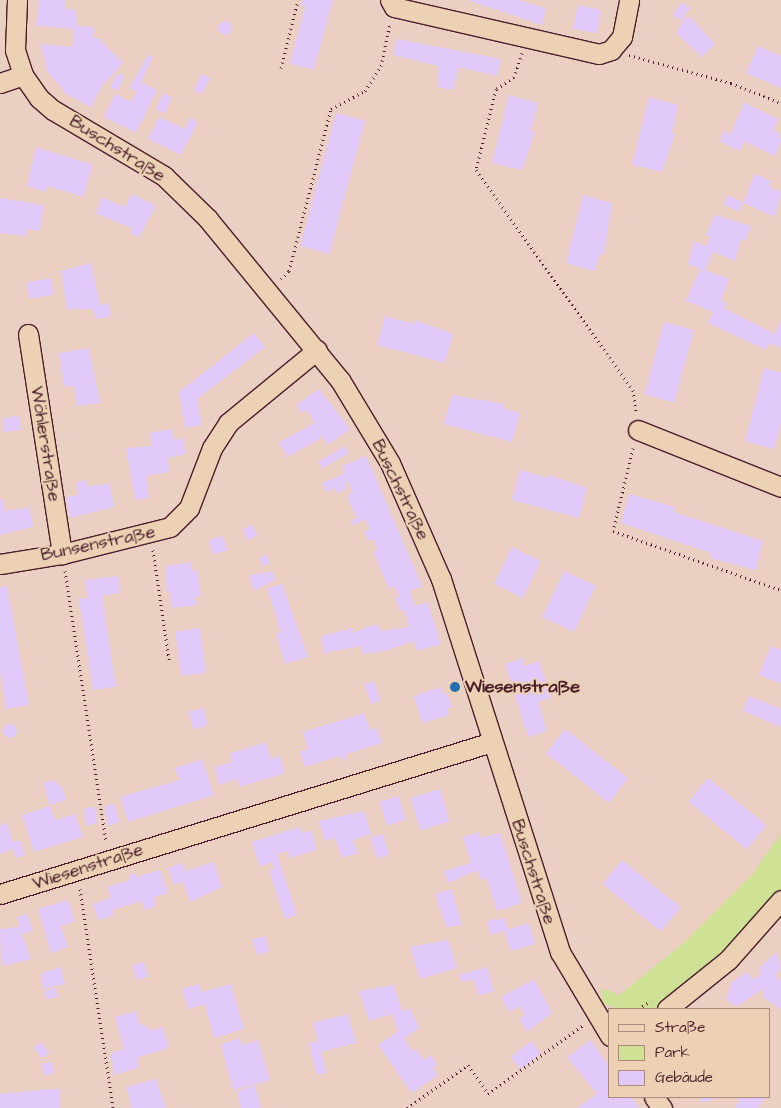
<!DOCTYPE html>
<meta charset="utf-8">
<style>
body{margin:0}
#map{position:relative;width:781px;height:1108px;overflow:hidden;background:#eacfc2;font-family:"Architects Daughter",sans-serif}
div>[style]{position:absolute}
.green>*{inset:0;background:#cee195}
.building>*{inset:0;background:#e1c9f9;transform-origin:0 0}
.round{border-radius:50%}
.path>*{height:3px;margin-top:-1.5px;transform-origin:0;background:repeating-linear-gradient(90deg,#4a1f2b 0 1px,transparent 0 5px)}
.roads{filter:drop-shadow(1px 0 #4a1f2b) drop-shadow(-1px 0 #4a1f2b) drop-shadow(0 1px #4a1f2b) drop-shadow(0 -1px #4a1f2b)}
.minor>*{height:19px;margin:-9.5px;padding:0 9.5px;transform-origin:9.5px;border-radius:9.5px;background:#ecd1b4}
.dots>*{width:14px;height:14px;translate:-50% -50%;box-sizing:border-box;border:2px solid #ecd1b4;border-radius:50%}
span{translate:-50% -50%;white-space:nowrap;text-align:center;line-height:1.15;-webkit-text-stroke:4px #ecd1b4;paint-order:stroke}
.street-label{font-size:18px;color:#4a1f2b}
.poi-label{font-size:18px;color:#4a1f2b;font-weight:700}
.left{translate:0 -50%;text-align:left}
.legend{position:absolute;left:608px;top:1008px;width:162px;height:90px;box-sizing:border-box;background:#ecd1b4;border:1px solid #ab8a7d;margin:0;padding:6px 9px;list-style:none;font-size:15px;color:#4a1f2b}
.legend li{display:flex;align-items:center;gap:10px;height:25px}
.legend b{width:25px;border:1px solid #ab8a7d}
</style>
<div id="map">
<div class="green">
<div style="clip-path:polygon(781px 833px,781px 898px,681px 995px,655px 1009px,623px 1009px,603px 1004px,601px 988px,619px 995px,680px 946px,754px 872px)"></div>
</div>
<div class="building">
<div style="clip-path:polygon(39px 0,65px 0,65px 9px,76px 10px,77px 26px,94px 27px,93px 38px,98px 38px,123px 63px,102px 86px,91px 107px,66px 94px,47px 71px,41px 44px,73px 47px,74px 29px,36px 26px)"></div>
<div style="clip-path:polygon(302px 0,333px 0,314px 70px,290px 64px,305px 7px,301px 6px)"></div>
<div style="clip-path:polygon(467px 0,518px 0,546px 8px,542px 25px)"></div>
<div style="left:682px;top:2px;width:10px;height:16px;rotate:37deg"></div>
<div style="left:578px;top:5px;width:24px;height:24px;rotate:12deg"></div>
<div style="clip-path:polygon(690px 17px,715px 44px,702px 57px,676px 33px,685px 18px)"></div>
<div class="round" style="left:218px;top:21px;width:14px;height:14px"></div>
<div style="clip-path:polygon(397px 39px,501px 59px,497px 76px,459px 67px,453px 90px,438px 87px,438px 66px,393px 55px)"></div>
<div style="clip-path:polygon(758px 46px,781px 56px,781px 88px,746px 73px)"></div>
<div style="clip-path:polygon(148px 55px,153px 57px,141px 82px,157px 90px,136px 133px,104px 117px,115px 94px,131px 102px,136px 92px,129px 88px)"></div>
<div style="left:118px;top:73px;width:8px;height:16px;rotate:30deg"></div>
<div style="left:202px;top:74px;width:9px;height:18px;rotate:27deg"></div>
<div style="left:163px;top:93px;width:10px;height:18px;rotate:24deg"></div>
<div style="clip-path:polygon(509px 95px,538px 103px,531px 131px,535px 132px,522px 170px,492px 163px)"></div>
<div style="clip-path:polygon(649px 97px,678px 105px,672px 133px,675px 134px,662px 172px,632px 165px)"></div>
<div style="clip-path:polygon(744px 102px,778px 119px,773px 130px,779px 133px,781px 141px,775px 156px,744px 141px,740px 151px,720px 142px,723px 131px,731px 134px)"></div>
<div style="left:336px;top:113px;width:30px;height:138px;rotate:15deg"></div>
<div style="clip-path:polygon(159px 117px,185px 129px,190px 118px,198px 122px,181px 155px,148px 139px)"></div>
<div style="clip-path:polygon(36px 147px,93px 165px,83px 197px,47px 186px,46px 192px,27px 186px)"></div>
<div style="clip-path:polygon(755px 174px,771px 181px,769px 187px,781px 192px,775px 217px,743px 203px,739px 212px,724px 205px,728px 195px,743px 203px)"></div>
<div style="clip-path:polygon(132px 194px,156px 206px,139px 237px,131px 234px,132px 228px,96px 214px,101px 197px,125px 207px)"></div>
<div style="clip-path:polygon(583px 195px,612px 203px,604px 255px,599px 254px,595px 271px,566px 263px)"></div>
<div style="clip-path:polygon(0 198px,44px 205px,40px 231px,27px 229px,26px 236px,0 233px)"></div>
<div style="clip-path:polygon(715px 215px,751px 226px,745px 241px,741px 239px,735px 261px,713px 252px,705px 270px,729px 279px,721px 300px,726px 303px,724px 308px,775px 334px,781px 320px,781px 348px,769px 343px,766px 350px,708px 323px,713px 312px,686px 301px,700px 269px,688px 264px,694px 241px,706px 246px,710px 237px,706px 235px)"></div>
<div style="clip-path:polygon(91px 263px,100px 305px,109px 303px,111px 317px,95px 319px,93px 309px,67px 309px,61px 271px)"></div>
<div style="left:51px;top:278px;width:17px;height:25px;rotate:80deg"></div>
<div style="clip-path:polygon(385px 316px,414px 324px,415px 320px,453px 334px,445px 363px,377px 345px)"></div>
<div style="left:664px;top:322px;width:31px;height:75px;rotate:15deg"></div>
<div style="clip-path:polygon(254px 333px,265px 347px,197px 399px,202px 425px,185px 428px,179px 392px)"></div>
<div style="clip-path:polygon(89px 348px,100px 403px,77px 406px,74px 386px,64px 387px,59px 353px)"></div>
<div style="clip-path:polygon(764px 368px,781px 373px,781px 423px,774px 449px,745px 441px)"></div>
<div style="clip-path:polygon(319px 389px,350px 429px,328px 445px,320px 434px,320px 439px,287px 457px,279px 442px,315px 423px,306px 410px,302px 413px,296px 405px)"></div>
<div style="clip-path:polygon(452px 395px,504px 404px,503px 408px,520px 413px,512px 442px,444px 424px)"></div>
<div style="left:19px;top:416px;width:14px;height:17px;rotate:82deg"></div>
<div style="clip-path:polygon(172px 429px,174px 440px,183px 438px,186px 454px,167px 458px,170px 472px,146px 476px,149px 498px,135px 500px,126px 448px,152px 446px,150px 433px)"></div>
<div style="left:345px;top:446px;width:8px;height:31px;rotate:60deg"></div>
<div style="clip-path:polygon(366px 456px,422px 586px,410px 591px,415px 606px,428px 602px,441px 644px,417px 651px,414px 641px,385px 651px,362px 654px,361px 646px,324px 653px,321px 636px,353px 628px,353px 633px,376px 624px,381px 631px,409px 627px,404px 609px,400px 611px,397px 603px,395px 598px,399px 596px,395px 586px,389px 589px,373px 552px,378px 550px,373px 539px,368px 541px,364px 532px,370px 529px,366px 520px,352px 525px,350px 521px,357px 518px,350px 504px,348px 494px,353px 492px,348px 482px,345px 484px,347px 489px,337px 493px,335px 488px,326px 492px,322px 483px,345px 473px,342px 466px)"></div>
<div style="clip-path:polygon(520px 470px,548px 478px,549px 475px,587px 488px,579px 518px,512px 500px)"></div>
<div style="clip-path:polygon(86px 480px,87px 487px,110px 483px,114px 507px,70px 518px,66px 497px,78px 495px,76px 482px)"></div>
<div style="clip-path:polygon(629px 494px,675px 507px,674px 512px,763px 541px,756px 570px,710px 558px,711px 553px,621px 523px)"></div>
<div style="clip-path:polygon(0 499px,3px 499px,5px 511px,30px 507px,33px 527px,0 535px)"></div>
<div style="left:253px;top:525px;width:12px;height:11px;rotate:70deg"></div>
<div style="left:223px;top:536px;width:15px;height:15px;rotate:74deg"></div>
<div style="left:512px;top:547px;width:32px;height:41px;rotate:26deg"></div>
<div style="left:267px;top:555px;width:9px;height:8px;rotate:72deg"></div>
<div style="clip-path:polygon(191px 562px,192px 571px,197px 570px,201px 596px,195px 597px,197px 605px,172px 608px,170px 591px,166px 592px,166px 566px)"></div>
<div style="clip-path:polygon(272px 571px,275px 580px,254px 591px,249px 576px,263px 572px,265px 580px,264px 573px)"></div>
<div style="left:564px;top:571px;width:35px;height:51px;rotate:25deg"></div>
<div style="clip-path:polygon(118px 576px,120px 593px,102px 596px,116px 687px,93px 690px,79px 599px,88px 598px,85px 580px)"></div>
<div style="clip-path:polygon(282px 584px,308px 657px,285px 664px,276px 634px,281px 632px,267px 588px)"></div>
<div style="clip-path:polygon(7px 586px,29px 705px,6px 709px,0 670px,0 587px)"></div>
<div style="left:200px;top:628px;width:45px;height:25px;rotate:82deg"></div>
<div style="clip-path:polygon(771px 646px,781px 650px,781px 684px,759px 675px)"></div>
<div style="clip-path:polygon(523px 658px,525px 666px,539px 661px,551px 698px,538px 702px,547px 731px,528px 737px,505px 664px)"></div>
<div style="left:374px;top:681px;width:21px;height:10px;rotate:73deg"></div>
<div style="clip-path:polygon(441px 687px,443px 694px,447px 693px,452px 707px,447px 709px,449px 715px,422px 723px,414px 696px)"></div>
<div style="clip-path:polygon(749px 696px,781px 709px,781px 727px,743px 711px)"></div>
<div style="left:203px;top:708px;width:18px;height:15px;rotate:74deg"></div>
<div style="clip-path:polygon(364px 713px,370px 730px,377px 728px,382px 743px,347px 754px,344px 762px,340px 756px,305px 767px,300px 752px,308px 749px,303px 732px)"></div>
<div class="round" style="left:3px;top:724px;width:14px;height:14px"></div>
<div style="left:565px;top:729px;width:80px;height:31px;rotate:38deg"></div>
<div style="clip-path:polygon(266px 742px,271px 759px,280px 756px,285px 773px,240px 787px,237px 779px,219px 785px,214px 767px,232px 762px,229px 754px)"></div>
<div style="clip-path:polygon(202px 759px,214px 795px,128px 822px,120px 797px,179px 780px,175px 768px)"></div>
<div style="left:708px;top:778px;width:75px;height:31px;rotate:39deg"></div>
<div style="clip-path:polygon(54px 780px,63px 789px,66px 800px,50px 805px,43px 783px)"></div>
<div style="left:440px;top:789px;width:34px;height:31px;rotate:73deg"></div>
<div style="left:399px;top:796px;width:25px;height:20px;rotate:74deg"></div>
<div style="clip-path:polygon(114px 804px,120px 822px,108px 826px,105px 806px)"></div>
<div style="clip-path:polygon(50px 806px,55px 820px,75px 814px,83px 837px,34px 852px,22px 815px)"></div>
<div style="left:95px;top:807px;width:17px;height:11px;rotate:83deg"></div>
<div style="clip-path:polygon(364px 811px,371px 834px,353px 840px,358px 853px,342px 858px,335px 838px,325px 841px,319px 821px)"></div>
<div style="clip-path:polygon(7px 823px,13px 842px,20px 840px,25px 855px,16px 858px,13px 849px,0 854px,0 825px)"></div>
<div style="clip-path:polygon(299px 827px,303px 833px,311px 830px,317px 850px,290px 858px,288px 851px,277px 854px,297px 915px,285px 919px,269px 871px,274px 868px,272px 862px,260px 867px,252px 842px)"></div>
<div style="clip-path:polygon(479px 832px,481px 838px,500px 833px,522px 903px,497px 911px,487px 878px,481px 880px,478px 870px,448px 883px,444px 871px,471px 863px,463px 837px)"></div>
<div style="left:383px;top:834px;width:22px;height:13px;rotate:74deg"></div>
<div style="left:622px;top:860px;width:75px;height:31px;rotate:39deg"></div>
<div style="clip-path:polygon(214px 862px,222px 887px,190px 902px,183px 882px,174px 885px,168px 868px,182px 863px,185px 871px)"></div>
<div style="clip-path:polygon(160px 870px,168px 893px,154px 897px,156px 906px,145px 910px,142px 901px,112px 910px,113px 916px,98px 920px,93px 904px,111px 898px,107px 887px,130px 880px,129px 875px,136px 873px,137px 877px)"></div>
<div style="clip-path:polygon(452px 889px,462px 925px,446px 927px,435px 894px)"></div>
<div style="clip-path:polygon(68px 900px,75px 921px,61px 926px,68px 947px,51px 953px,38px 909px)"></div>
<div style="clip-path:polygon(27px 914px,33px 931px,22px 934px,31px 959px,2px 966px,0 929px,20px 927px,17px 917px)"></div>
<div style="clip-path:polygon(504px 918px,508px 929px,529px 923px,535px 944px,511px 951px,504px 931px,491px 935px,487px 921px)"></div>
<div style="left:265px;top:936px;width:16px;height:13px;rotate:75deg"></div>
<div style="clip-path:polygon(448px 940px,457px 968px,420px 979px,410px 947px)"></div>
<div style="clip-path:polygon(777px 952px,781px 970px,775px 975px,781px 982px,781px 1009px,764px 998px,762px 989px,738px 1006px,731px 1004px,726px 999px,732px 982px,747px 972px,754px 980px,761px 973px,758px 969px)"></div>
<div style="left:144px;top:962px;width:15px;height:12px;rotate:74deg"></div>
<div style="clip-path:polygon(61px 967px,65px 984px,43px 989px,41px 973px)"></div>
<div style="clip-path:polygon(487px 967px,494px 991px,479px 996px,473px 979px,462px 982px,459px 975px)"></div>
<div style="clip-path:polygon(534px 979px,552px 1013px,527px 1032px,519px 1018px,525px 1016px,520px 1006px,509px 1012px,501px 997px)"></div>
<div style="clip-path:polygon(199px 984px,202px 992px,231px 984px,244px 1029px,214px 1038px,205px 1004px,188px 1009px,182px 989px)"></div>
<div style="clip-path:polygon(394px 985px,402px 1011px,410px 1008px,419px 1028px,404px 1039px,413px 1051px,416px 1049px,424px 1060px,431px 1055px,437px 1065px,433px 1068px,438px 1075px,412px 1093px,378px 1045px,398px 1031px,392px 1014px,369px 1021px,359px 991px)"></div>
<div style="left:56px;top:988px;width:9px;height:12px;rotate:77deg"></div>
<div style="clip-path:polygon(136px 1011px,139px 1023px,152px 1030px,163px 1027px,169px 1048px,138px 1057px,138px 1068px,114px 1075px,111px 1053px,124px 1049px,115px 1017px)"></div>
<div style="clip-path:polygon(348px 1014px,356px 1043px,321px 1052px,327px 1073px,317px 1075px,309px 1043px,318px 1041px,313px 1023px)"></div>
<div style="clip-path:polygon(240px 1038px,242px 1045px,258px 1040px,270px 1080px,233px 1090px,221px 1044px)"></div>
<div style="clip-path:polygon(590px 1040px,610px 1067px,610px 1097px,631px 1097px,639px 1108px,577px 1108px,597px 1094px,567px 1057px)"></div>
<div style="left:531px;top:1041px;width:16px;height:26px;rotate:52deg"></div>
<div style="left:41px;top:1042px;width:14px;height:9px;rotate:54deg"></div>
<div style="left:52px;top:1062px;width:12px;height:10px;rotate:81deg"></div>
<div style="clip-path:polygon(156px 1079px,166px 1108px,131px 1108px,127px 1087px)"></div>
<div style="clip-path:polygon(255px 1085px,261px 1108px,241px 1108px,237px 1091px)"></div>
<div style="clip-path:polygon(49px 1089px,60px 1089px,60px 1108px,0 1108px,0 1094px)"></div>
<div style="clip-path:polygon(699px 1097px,717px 1097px,703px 1103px)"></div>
<div style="clip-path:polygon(736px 1097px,762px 1097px,765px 1098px,758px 1108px,735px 1108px,739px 1101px)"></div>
</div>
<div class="path">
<div style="left:522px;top:53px;width:25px;rotate:108deg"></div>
<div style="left:514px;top:77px;width:22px;rotate:146deg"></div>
<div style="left:496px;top:89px;width:83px;rotate:103.9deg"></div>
<div style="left:476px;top:170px;width:270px;rotate:54.5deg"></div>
<div style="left:633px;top:390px;width:22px;rotate:82deg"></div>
<div style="left:629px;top:55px;width:106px;rotate:15.4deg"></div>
<div style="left:731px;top:83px;width:54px;rotate:21.8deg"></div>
<div style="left:281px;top:68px;width:70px;rotate:-76deg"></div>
<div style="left:281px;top:279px;width:11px;rotate:-45deg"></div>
<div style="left:289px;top:271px;width:167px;rotate:-75.5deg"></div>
<div style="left:331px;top:109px;width:38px;rotate:-28deg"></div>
<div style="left:365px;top:91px;width:30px;rotate:-57deg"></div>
<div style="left:381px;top:66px;width:44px;rotate:-78.2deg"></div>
<div style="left:633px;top:448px;width:85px;rotate:103.5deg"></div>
<div style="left:613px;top:531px;width:178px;rotate:19.4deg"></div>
<div style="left:153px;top:550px;width:111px;rotate:81.7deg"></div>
<div style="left:65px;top:571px;width:274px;rotate:81.4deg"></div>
<div style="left:80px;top:889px;width:221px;rotate:81.4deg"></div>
<div style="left:638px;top:1009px;width:15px;rotate:-32deg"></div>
<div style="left:407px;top:1108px;width:75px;rotate:-35.2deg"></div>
<div style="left:468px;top:1065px;width:35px;rotate:55deg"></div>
<div style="left:488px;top:1094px;width:117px;rotate:-36deg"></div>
</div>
<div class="roads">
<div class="minor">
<div style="left:17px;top:0;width:50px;rotate:92.3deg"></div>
<div style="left:15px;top:50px;width:26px;rotate:72deg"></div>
<div style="left:23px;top:75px;width:28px;rotate:55deg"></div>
<div style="left:39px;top:98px;width:18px;rotate:41deg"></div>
<div style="left:53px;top:110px;width:129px;rotate:30.7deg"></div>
<div style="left:164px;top:176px;width:62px;rotate:44.3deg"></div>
<div style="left:208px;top:219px;width:208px;rotate:50.7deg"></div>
<div style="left:340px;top:380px;width:97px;rotate:58.9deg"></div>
<div style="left:390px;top:463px;width:127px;rotate:66.3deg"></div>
<div style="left:441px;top:579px;width:392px;rotate:72.3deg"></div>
<div style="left:560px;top:952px;width:98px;rotate:59.2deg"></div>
<div style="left:390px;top:0;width:8px;rotate:60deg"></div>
<div style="left:394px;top:7px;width:210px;rotate:12.9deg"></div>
<div style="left:599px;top:54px;width:13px;rotate:-18deg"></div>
<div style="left:611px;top:50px;width:17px;rotate:-50deg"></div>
<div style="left:622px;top:37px;width:38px;rotate:-79deg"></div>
<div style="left:0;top:83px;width:24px;rotate:-19deg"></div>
<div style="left:28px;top:334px;width:223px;rotate:81.2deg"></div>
<div style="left:638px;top:430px;width:154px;rotate:21.7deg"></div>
<div style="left:0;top:564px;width:63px;rotate:-9.2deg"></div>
<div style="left:62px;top:554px;width:111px;rotate:-14deg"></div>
<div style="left:170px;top:527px;width:27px;rotate:-45deg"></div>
<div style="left:189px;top:508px;width:64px;rotate:-69deg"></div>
<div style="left:212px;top:448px;width:30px;rotate:-57deg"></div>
<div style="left:228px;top:423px;width:115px;rotate:-39.4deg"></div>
<div style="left:0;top:894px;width:515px;rotate:-17.17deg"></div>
<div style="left:667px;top:1009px;width:78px;rotate:-38.8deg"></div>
<div style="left:728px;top:960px;width:80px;rotate:-48.5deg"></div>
<div style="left:654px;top:1097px;width:14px;rotate:54deg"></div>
</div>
</div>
<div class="dots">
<div style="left:455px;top:687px;background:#1f6fb2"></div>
</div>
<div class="street-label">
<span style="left:117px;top:149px;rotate:32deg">Buschstraße</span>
<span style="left:45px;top:444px;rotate:81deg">Wöhlerstraße</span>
<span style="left:400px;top:490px;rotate:64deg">Buschstraße</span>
<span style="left:98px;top:544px;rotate:-12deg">Bunsenstraße</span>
<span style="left:88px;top:867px;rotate:-18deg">Wiesenstraße</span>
<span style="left:533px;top:872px;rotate:72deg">Buschstraße</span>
</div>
<div class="poi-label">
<span class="left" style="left:465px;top:687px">Wiesenstraße</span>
</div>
<ul class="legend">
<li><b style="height:6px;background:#ecd1b4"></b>Straße</li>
<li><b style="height:14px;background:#cee195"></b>Park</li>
<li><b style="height:14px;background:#e1c9f9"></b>Gebäude</li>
</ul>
</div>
